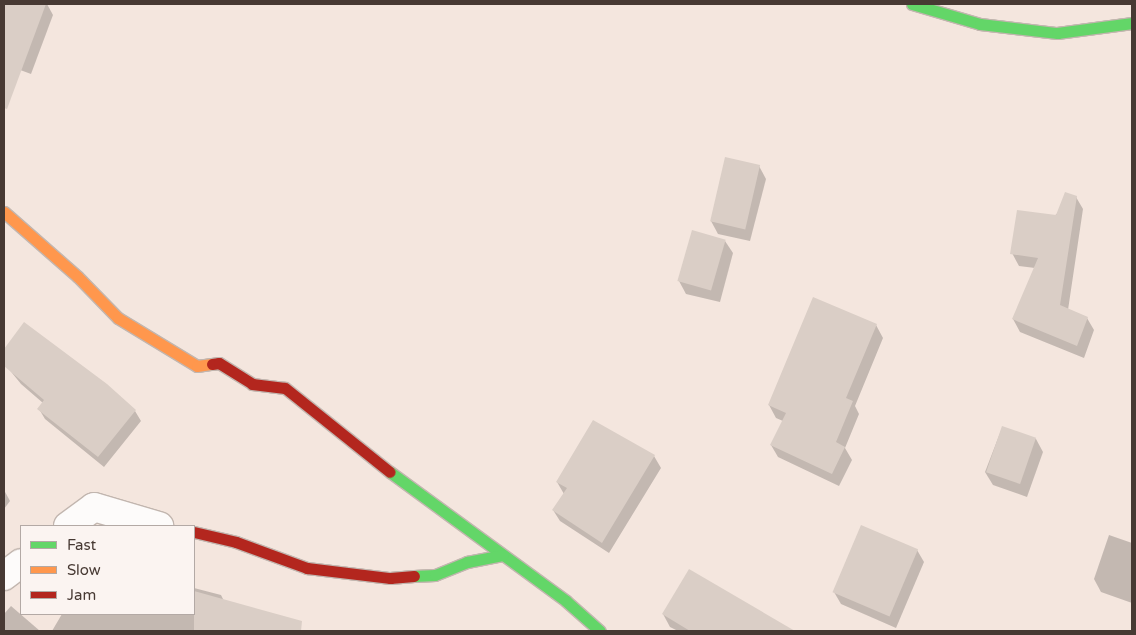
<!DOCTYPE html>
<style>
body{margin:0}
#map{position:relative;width:1136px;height:635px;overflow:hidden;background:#f4e6de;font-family:"Varela Round",sans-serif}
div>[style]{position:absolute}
.shadow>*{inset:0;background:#0003}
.building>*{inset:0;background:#dacec6;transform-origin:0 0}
.roads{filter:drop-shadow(1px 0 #c2b6af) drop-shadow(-1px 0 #c2b6af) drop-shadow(0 1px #c2b6af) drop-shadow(0 -1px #c2b6af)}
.street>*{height:28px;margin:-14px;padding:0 14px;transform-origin:14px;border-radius:14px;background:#fdfbfa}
.fast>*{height:11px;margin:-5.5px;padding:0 5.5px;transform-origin:5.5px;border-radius:5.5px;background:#63d668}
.slow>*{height:11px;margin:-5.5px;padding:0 5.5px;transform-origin:5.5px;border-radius:5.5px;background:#ff974d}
.jam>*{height:11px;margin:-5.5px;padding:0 5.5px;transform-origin:5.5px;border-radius:5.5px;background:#b3261e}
span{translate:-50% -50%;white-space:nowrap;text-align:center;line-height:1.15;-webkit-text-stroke:4.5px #fbf4f1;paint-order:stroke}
.frame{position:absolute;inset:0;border:5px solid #473933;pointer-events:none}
.legend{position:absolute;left:20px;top:525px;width:175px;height:90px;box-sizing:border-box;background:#fbf4f1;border:1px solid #b3a9a5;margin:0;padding:6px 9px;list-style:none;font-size:15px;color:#473933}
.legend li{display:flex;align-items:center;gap:10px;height:25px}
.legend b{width:25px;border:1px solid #b3a9a5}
</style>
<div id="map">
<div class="shadow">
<div style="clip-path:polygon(4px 4px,47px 4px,53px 15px,31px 74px,4px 64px)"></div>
<div style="clip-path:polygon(759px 166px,766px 179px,750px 241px,718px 234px,711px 221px)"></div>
<div style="clip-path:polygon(1076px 197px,1083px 209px,1068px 310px,1087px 318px,1094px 330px,1084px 358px,1020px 332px,1013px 319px,1035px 268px,1019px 266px,1012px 253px)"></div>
<div style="clip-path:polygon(725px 241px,733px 253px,720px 302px,686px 294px,679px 281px)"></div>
<div style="clip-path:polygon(24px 324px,106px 385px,135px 411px,141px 421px,104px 467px,45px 419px,39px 409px,43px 403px,21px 384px,4px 363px,4px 351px)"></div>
<div style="clip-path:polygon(876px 325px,883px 338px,855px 406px,859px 414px,845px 448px,852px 460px,839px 486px,778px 457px,771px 445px,783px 421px,776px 418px,769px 405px)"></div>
<div style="clip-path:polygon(1002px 428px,1036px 439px,1043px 452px,1027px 497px,993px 485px,985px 472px)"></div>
<div style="clip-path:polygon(654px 456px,661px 468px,609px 553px,560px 521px,553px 510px,564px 494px,557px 482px)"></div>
<div style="clip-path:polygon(4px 490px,10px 501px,4px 509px)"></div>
<div style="clip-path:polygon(1109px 535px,1132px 543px,1132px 603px,1101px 592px,1094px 579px)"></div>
<div style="clip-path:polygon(917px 550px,924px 562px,896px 628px,841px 604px,834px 592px)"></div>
<div style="clip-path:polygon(194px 588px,221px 595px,224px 601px,273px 625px,271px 631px,52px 631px,62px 614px,194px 614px)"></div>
<div style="clip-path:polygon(11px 606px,40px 631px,4px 631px,4px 614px)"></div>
<div style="clip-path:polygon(663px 614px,772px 619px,779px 631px,678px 631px,670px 627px)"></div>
</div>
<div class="building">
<div style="clip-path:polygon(4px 4px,46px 4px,7px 109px,4px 108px)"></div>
<div style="left:725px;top:157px;width:36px;height:66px;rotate:13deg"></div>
<div style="clip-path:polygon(1065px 192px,1077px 196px,1060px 305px,1088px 317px,1077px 346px,1012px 319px,1038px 258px,1010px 254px,1017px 210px,1056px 215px)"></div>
<div style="left:692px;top:230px;width:35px;height:53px;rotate:16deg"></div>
<div style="clip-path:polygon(813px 297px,877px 324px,846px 398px,853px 401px,836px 442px,845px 447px,832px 474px,770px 445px,786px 413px,768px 405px)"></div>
<div style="clip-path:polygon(24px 322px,107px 384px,136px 410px,98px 457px,37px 409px,44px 400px,4px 366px,4px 349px)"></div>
<div style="clip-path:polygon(593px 420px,655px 455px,602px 543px,552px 510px,567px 488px,556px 482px)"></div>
<div style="left:1002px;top:426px;width:36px;height:49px;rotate:19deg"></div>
<div style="left:861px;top:525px;width:62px;height:73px;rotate:23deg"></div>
<div style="clip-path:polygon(689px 569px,795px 631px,690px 631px,662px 614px)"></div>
<div style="clip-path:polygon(194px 591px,302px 621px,301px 631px,194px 631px)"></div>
</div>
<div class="roads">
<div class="street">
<div style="left:68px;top:526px;width:32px;rotate:-36deg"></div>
<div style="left:94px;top:507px;width:68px;rotate:16.3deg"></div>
<div style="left:4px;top:576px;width:21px;rotate:-37deg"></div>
</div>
<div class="fast">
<div style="left:912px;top:4px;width:71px;rotate:16.4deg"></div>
<div style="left:980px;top:24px;width:78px;rotate:6.7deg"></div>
<div style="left:1057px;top:33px;width:76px;rotate:-7.6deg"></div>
<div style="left:390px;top:472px;width:218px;rotate:36.2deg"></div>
<div style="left:566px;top:601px;width:45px;rotate:41.4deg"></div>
<div style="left:414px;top:576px;width:21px;rotate:-3deg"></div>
<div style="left:435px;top:575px;width:35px;rotate:-22deg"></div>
<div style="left:467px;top:562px;width:36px;rotate:-11deg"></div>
</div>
<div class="slow">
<div style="left:4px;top:212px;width:98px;rotate:41.3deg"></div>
<div style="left:78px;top:277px;width:57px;rotate:45.7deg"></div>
<div style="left:118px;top:318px;width:92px;rotate:31.3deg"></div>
<div style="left:197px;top:366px;width:15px;rotate:-8deg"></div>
</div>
<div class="jam">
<div style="left:212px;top:364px;width:7px;rotate:-8deg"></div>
<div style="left:219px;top:363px;width:39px;rotate:32deg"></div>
<div style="left:252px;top:384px;width:33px;rotate:7deg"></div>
<div style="left:285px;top:388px;width:134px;rotate:38.7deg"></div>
<div style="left:194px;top:532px;width:43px;rotate:13.4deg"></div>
<div style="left:236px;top:542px;width:76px;rotate:20.1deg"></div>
<div style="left:307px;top:568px;width:84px;rotate:6.9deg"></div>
<div style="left:390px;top:578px;width:24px;rotate:-5deg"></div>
</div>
</div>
<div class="frame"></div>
<ul class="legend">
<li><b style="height:6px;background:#63d668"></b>Fast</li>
<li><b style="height:6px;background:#ff974d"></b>Slow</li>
<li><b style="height:6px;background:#b3261e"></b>Jam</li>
</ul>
</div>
